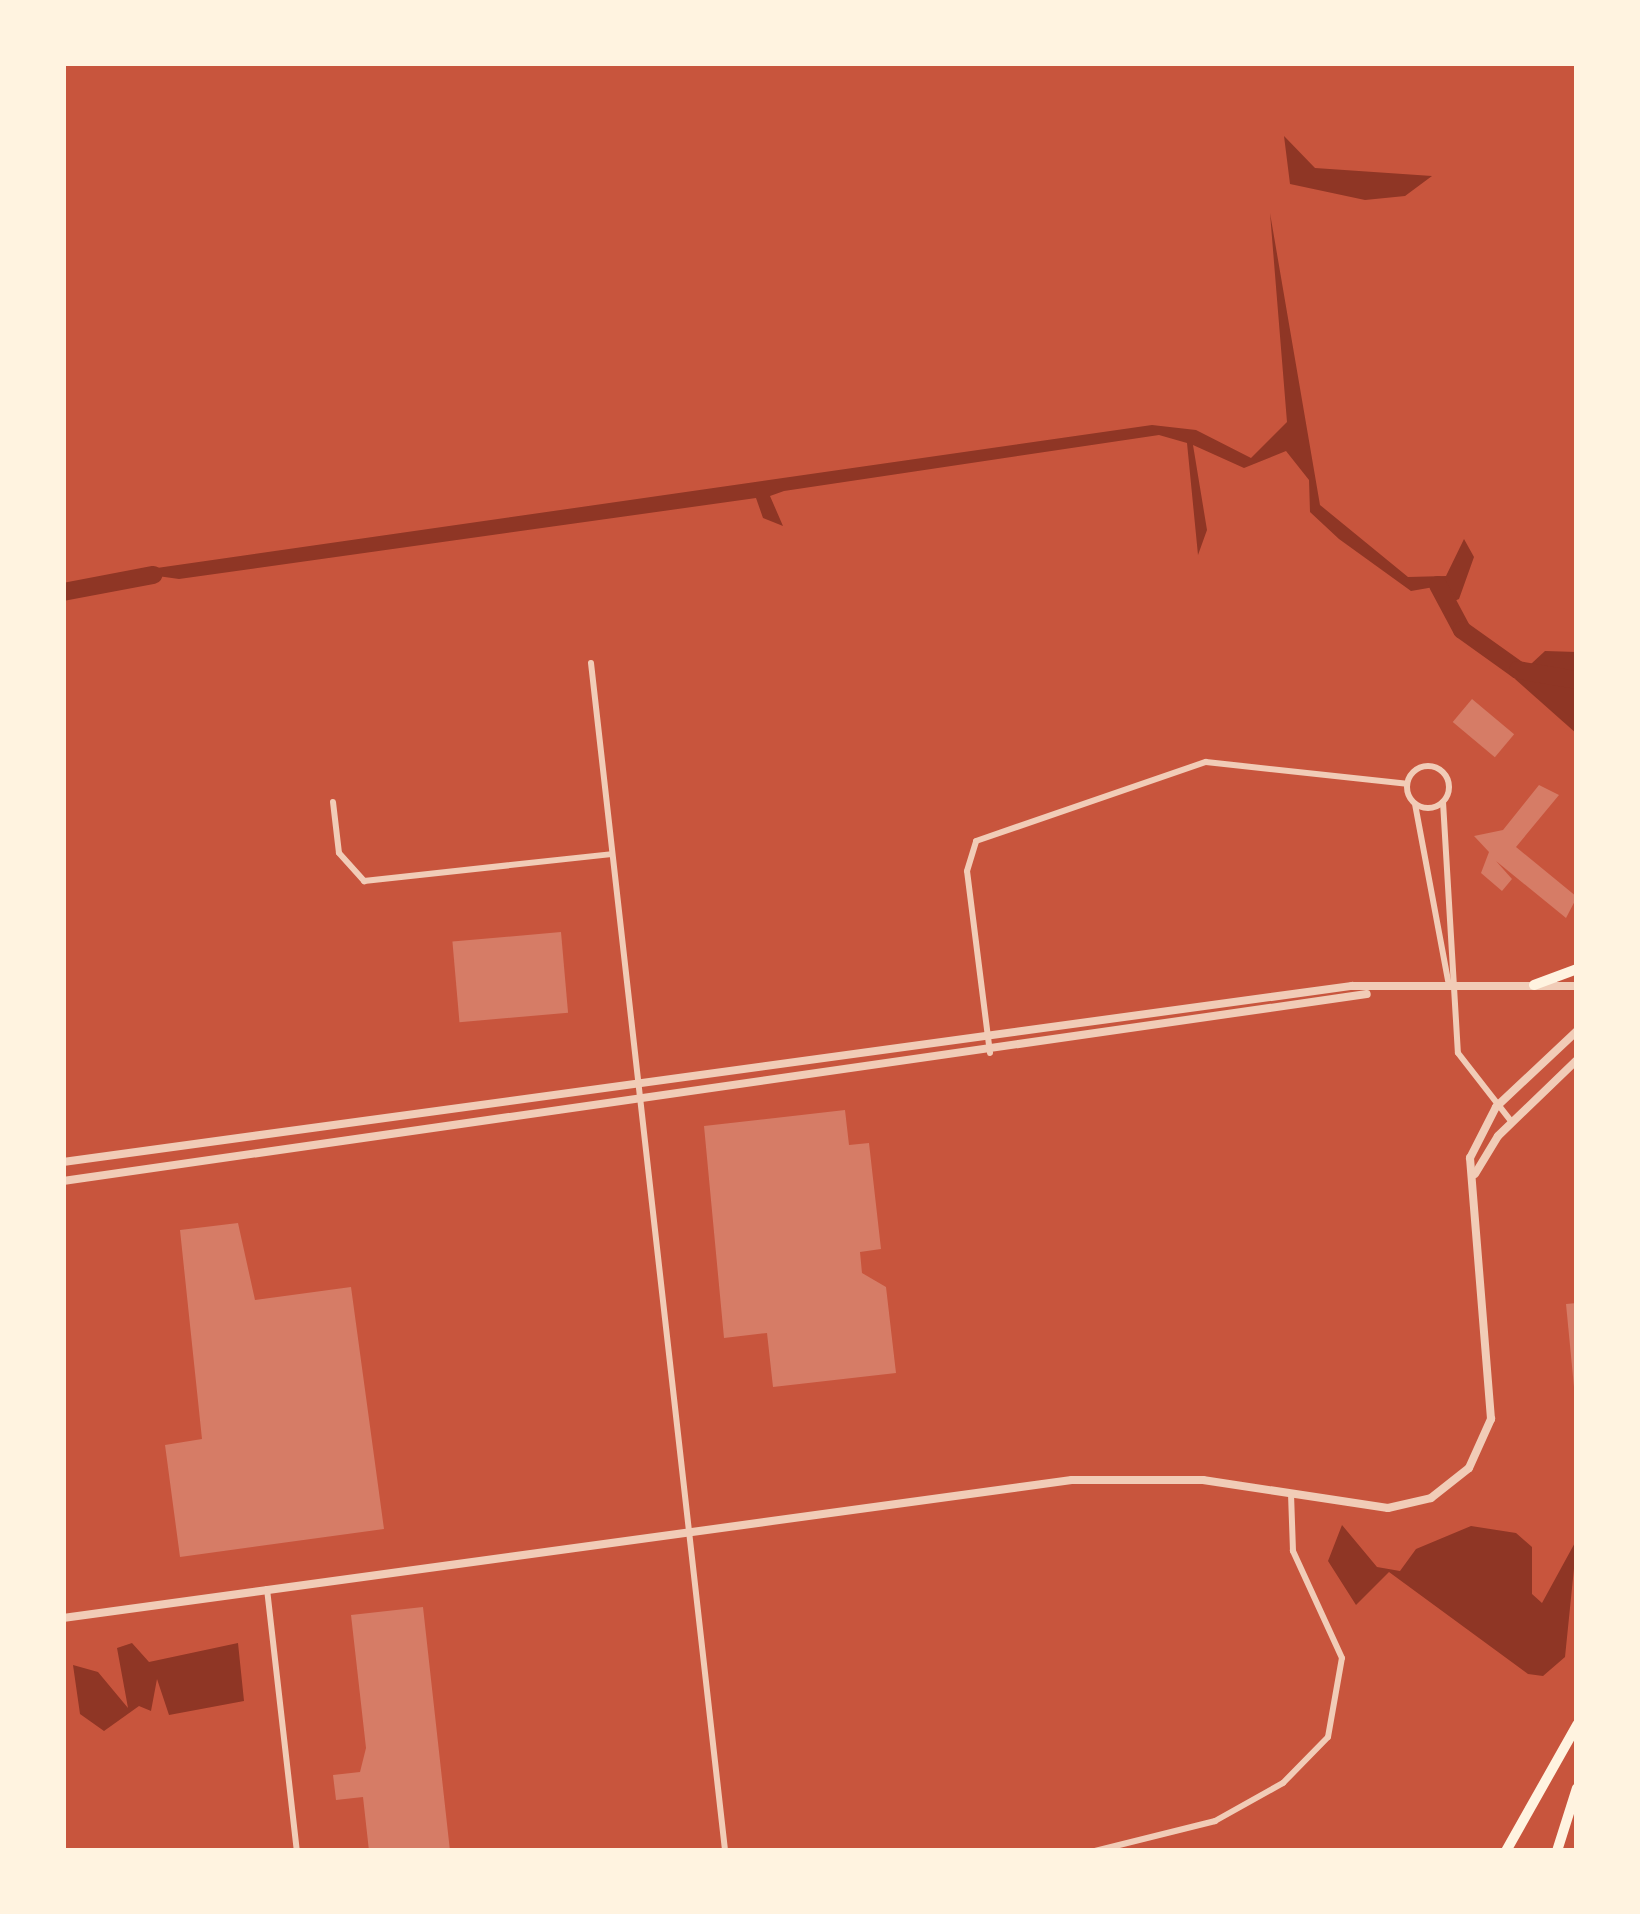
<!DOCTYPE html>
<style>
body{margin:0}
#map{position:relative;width:1640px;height:1914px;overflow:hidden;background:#c8553d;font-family:"Fira Sans Condensed",sans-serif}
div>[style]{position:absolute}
.water>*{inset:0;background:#8f3625}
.river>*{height:18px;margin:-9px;padding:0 9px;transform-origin:9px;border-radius:9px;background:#8f3625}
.building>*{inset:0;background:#d67c66;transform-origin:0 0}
.minor>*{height:6px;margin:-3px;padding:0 3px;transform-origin:3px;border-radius:3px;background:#f1ccb7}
.minor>.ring{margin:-3px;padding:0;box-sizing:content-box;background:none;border:6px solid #f1ccb7;border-radius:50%}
.tertiary>*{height:8px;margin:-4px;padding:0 4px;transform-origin:4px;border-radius:4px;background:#f1ccb7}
.motorway>*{height:10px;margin:-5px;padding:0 5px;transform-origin:5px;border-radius:5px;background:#fff3e0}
span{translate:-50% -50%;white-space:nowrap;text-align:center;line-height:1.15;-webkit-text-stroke:12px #fff3e0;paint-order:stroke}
.frame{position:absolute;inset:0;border:66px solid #fff3e0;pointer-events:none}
</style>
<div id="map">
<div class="water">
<div style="clip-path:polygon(1284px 136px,1315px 168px,1432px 176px,1405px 196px,1365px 200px,1290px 184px)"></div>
<div style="clip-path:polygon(1270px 213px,1320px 505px,1408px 577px,1446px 576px,1464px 539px,1474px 557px,1459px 599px,1442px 606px,1434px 587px,1411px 591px,1339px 539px,1310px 512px,1309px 480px,1286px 451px,1244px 468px,1193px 445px,1207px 530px,1198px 555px,1187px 443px,1159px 435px,784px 491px,770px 496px,783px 526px,763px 518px,756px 498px,179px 579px,129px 572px,1152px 425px,1196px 430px,1251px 458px,1287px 422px)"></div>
<div style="clip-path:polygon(1545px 651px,1577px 652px,1577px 734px,1515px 679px)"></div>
<div style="clip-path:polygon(1342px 1525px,1377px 1567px,1400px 1571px,1416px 1549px,1471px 1526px,1516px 1533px,1532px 1547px,1532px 1594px,1542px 1603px,1577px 1539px,1565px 1657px,1543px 1676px,1528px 1674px,1389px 1572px,1356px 1605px,1328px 1561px)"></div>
<div style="clip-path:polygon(132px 1643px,149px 1662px,238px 1643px,244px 1701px,169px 1715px,157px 1679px,151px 1711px,139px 1706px,104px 1731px,80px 1714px,73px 1665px,98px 1672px,128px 1708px,117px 1648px)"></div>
</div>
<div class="river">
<div style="left:1438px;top:585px;width:51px;rotate:61.9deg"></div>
<div style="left:1462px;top:630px;width:69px;rotate:35.5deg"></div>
<div style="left:1518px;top:670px;width:60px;rotate:9.6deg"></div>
<div style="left:63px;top:592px;width:92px;rotate:-10.7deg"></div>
</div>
<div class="building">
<div style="left:1472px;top:699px;width:55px;height:30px;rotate:40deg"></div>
<div style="clip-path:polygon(1539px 785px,1559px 795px,1516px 847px,1577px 897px,1566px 918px,1496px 861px,1512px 879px,1502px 891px,1481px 873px,1489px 852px,1474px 836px,1503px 830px)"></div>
<div style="left:561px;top:932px;width:81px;height:109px;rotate:85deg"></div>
<div style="clip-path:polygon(845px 1110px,849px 1145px,869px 1143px,881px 1249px,860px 1252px,862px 1273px,886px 1287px,896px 1373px,773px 1387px,767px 1333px,724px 1338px,704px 1126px)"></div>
<div style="clip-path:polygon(238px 1223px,255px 1300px,351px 1287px,384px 1529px,180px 1557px,165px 1445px,202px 1439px,180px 1230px)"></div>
<div style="clip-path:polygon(1577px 1303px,1577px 1387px,1574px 1387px,1566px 1304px)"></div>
<div style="clip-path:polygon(423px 1607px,450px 1851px,369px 1851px,363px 1797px,336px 1800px,333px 1775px,360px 1772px,366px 1748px,351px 1615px)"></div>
</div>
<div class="minor">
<div style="left:591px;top:663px;width:1196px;rotate:83.56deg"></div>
<div class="ring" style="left:1407px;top:766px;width:36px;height:36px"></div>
<div style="left:333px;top:802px;width:51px;rotate:83.3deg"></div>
<div style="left:339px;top:853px;width:38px;rotate:48deg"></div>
<div style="left:364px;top:881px;width:249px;rotate:-6.2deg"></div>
<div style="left:1443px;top:802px;width:251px;rotate:86.6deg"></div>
<div style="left:1458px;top:1053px;width:86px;rotate:52.1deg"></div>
<div style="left:1415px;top:804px;width:180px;rotate:79.4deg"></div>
<div style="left:990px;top:1053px;width:183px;rotate:-97.2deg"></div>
<div style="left:967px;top:871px;width:31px;rotate:-73deg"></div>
<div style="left:976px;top:841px;width:243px;rotate:-19deg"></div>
<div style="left:1206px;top:762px;width:202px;rotate:6.2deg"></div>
<div style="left:267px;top:1589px;width:264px;rotate:83.5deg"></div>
<div style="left:1095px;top:1851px;width:124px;rotate:-14deg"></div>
<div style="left:1215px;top:1821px;width:78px;rotate:-29.2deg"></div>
<div style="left:1283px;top:1783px;width:64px;rotate:-45.6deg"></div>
<div style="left:1328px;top:1737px;width:80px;rotate:-80deg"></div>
<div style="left:1342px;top:1658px;width:118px;rotate:-114.6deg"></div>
<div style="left:1293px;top:1551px;width:56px;rotate:-92deg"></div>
</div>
<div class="tertiary">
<div style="left:63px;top:1162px;width:1301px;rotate:-7.78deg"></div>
<div style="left:1352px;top:986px;width:225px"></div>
<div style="left:1475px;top:1174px;width:44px;rotate:-58.8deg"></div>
<div style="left:1498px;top:1136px;width:110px;rotate:-43.9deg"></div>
<div style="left:63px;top:1181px;width:1317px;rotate:-8.16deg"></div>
<div style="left:63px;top:1618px;width:1018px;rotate:-7.79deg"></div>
<div style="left:1072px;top:1480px;width:131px"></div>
<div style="left:1203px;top:1480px;width:187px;rotate:8.6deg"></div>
<div style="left:1388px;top:1508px;width:44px;rotate:-13.1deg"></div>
<div style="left:1431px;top:1498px;width:48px;rotate:-38.3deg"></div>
<div style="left:1469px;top:1468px;width:54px;rotate:-65.8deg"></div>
<div style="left:1491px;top:1419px;width:262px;rotate:-94.6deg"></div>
<div style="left:1470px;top:1158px;width:57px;rotate:-63deg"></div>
<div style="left:1496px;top:1107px;width:111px;rotate:-43.2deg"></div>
</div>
<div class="motorway">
<div style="left:1534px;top:985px;width:46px;rotate:-20.4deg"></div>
<div style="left:1506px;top:1851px;width:145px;rotate:-60.6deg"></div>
<div style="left:1557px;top:1851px;width:66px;rotate:-72.4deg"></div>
</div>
<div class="frame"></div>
</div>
